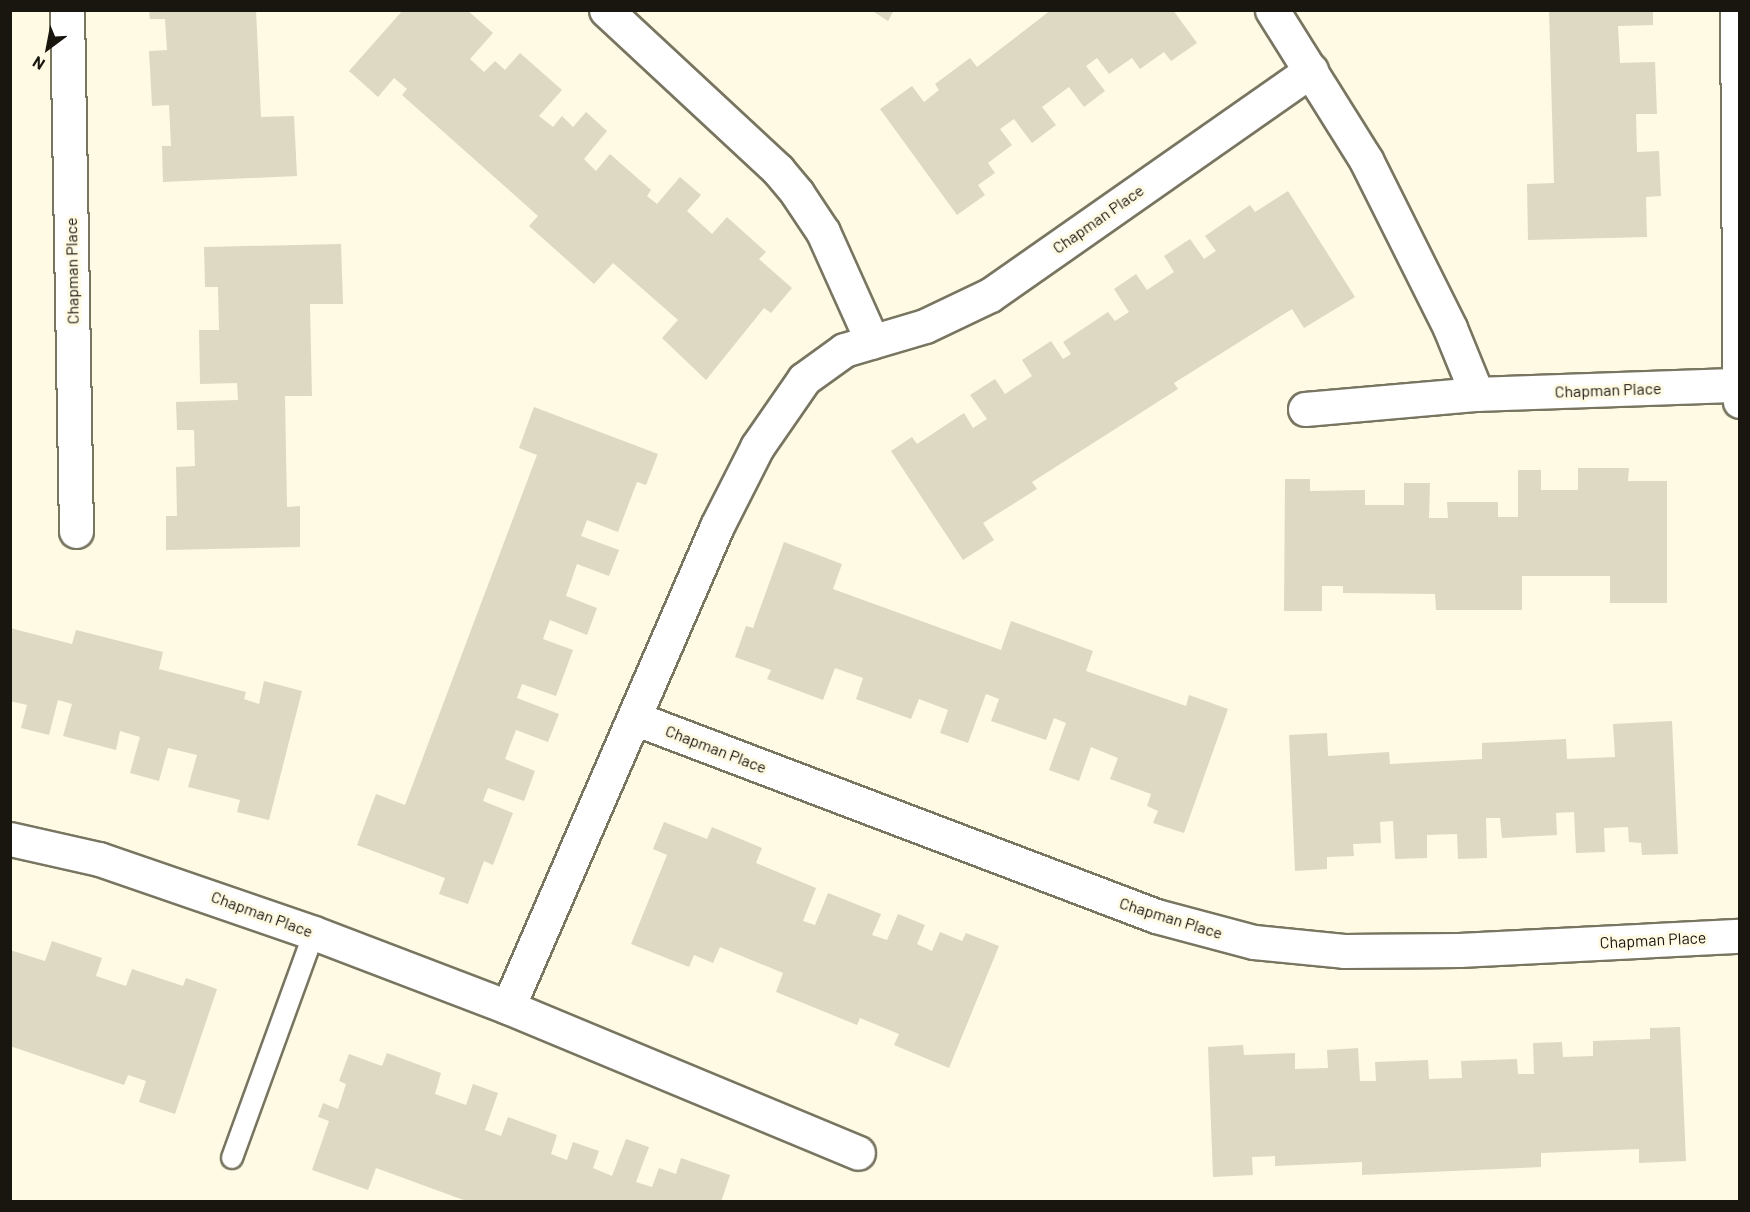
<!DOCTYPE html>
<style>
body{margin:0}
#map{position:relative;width:1750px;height:1212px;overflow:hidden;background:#fefae3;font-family:Barlow,sans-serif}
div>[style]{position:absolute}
.building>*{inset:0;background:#ddd9c3}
.roads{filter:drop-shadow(2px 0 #787561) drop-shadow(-2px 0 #787561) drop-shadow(0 2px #787561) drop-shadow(0 -2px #787561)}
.lane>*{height:20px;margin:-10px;padding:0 10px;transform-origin:10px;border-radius:10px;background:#fff}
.street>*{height:33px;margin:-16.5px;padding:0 16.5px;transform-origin:16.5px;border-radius:16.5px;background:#fff}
span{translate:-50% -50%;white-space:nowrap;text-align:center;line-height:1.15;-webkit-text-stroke:6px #fefae3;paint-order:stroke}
.street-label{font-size:16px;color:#18160f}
.frame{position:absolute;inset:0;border:12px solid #18160f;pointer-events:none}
.north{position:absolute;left:18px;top:18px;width:60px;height:60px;-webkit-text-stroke:4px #fefae3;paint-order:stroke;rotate:212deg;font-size:16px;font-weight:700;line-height:24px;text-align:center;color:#18160f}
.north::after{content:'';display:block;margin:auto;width:21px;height:27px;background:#18160f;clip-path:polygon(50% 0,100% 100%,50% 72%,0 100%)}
</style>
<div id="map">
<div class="building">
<div style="clip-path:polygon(149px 10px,256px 10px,261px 117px,294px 116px,297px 176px,163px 182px,162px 146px,171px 146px,169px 105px,152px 106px,149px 51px,167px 50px,165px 19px,150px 19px)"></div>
<div style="clip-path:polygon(403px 10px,467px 10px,493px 33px,470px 59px,484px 72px,495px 61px,505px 70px,520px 53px,562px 90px,539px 116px,553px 127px,562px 116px,573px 127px,586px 112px,607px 131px,584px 159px,596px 171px,610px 154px,651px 190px,647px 196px,657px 204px,680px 177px,701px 195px,687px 211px,712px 234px,727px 217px,766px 252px,759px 259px,792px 288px,771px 313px,764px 308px,706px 380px,662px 338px,678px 320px,613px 263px,594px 284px,529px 226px,538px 216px,402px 95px,407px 89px,394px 78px,378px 97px,349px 71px)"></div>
<div style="clip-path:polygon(871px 10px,894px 10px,888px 21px)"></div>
<div style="clip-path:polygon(1051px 10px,1173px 10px,1197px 43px,1171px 61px,1164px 52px,1140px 69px,1132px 58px,1109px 74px,1097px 58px,1086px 66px,1105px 91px,1084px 107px,1069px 87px,1042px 107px,1056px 125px,1032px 143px,1014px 119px,1000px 129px,1012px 145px,988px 163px,995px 173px,978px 185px,985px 195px,957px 215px,880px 109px,912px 86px,924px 102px,939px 90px,935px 84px,970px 58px,977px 67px)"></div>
<div style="clip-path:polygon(1549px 10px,1653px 10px,1653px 25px,1618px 26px,1620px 63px,1655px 62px,1657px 114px,1636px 114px,1637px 152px,1659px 151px,1661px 196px,1646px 197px,1647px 237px,1528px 240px,1527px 184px,1554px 183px)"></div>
<div style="clip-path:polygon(1288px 191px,1355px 297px,1304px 328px,1292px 309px,1174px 383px,1178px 389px,1032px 482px,1037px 489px,983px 523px,994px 540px,963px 560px,891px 451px,912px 437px,917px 444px,964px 413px,973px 428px,987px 419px,970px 395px,995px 379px,1005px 394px,1032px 376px,1022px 360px,1051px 341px,1063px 359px,1071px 354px,1063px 342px,1108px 312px,1115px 321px,1129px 312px,1114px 289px,1136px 274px,1147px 290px,1174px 272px,1164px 256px,1190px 239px,1204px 259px,1216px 251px,1205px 236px,1250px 205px,1255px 212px)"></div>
<div style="clip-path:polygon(341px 244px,343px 304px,310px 304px,312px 396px,285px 396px,287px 507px,300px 506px,300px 547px,166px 550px,166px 516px,177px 516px,176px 467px,195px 466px,194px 430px,177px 430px,176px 402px,238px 400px,237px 383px,200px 384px,199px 330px,219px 330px,218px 287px,205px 287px,204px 247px)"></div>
<div style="clip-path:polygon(534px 407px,658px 454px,646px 485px,637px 482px,618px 532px,587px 520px,581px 536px,619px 550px,609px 576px,577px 564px,566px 596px,597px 608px,587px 635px,550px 620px,543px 639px,573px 650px,556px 696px,522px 684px,517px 698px,559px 714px,548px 742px,516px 730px,505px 759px,535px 771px,524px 801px,488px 788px,483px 801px,513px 813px,493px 865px,484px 861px,468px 904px,439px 894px,445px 878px,357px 845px,376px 794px,405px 805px,537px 455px,519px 448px)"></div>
<div style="clip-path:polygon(1578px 468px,1629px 468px,1628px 481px,1667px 481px,1667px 603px,1610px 603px,1610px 576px,1522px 576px,1522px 610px,1436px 610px,1435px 594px,1343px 593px,1343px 586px,1322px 586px,1322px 611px,1284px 611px,1285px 479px,1310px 479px,1310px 491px,1365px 490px,1365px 505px,1404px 505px,1404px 483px,1430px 483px,1429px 518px,1448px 518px,1447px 502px,1498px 502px,1498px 517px,1518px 517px,1518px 470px,1541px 470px,1541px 490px,1578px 490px)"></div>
<div style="clip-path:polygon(784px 542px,842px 564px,833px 589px,1001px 650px,1011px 621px,1093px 651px,1086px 671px,1186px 706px,1189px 695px,1228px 709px,1184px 833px,1153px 823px,1158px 811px,1147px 806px,1151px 794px,1110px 779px,1118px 758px,1091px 747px,1079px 781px,1049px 770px,1066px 723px,1054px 718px,1046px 740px,991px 721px,999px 699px,986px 694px,968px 743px,940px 733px,948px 710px,919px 699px,911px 719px,856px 699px,863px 678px,835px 668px,823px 700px,767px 679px,771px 670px,735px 657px,746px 626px,753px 628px)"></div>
<div style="clip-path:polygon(10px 628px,72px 644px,76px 630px,163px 652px,159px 669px,246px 692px,244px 699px,259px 704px,264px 681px,302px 691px,269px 820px,237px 812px,240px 800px,188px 787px,197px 755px,168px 748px,159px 781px,130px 773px,140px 737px,120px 731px,116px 750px,63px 736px,72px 704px,58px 700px,49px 735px,21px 728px,27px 705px,10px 701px)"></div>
<div style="clip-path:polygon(1672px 721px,1678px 854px,1642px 855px,1641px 843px,1629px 842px,1628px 827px,1604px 828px,1605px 852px,1576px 853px,1574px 812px,1556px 813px,1557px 835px,1502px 838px,1500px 818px,1486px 818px,1487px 858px,1458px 859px,1457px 834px,1427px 835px,1427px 858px,1395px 859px,1393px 821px,1380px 822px,1381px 843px,1353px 844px,1354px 856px,1327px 857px,1327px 869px,1295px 871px,1289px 735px,1327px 733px,1328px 756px,1389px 752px,1390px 764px,1482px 759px,1482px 743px,1566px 739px,1567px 759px,1615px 757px,1613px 724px)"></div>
<div style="clip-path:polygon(664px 822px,707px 839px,712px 827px,762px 848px,756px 863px,816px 888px,803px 921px,815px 925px,828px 893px,881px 914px,872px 935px,887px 940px,898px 914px,925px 925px,917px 944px,932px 951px,940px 932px,962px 941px,966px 933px,999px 946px,949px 1068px,894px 1045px,899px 1034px,860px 1018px,857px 1025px,776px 992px,783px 973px,720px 947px,713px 963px,694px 955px,689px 967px,631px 944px,667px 855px,653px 849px)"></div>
<div style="clip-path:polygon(52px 941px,102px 958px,96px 976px,126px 986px,132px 969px,183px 986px,186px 978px,217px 989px,175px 1114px,139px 1102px,146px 1081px,128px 1075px,124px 1085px,10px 1046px,10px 950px,45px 961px)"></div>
<div style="clip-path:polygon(1680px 1027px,1686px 1161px,1639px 1163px,1639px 1149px,1541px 1153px,1541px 1167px,1362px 1175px,1362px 1162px,1275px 1166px,1275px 1156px,1252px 1157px,1253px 1175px,1213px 1177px,1208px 1047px,1243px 1045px,1244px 1055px,1295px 1053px,1295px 1069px,1328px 1068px,1327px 1050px,1358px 1048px,1360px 1081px,1376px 1081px,1375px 1062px,1428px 1060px,1429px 1079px,1462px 1078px,1461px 1061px,1517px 1059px,1518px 1074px,1534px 1074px,1533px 1043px,1562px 1042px,1563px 1057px,1593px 1056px,1593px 1041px,1650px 1039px,1650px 1028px)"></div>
<div style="clip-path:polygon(387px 1053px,441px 1073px,435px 1094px,466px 1105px,473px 1084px,498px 1093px,485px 1130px,501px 1136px,508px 1117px,557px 1135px,551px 1154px,567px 1160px,573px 1142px,599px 1151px,593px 1168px,612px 1176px,626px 1139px,649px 1147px,636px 1182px,652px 1187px,659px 1168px,676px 1174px,681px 1158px,730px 1175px,721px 1202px,469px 1202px,376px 1168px,368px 1190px,312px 1170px,329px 1121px,318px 1117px,323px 1103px,338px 1109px,346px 1084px,339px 1081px,349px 1054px,382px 1066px)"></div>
</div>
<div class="roads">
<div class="lane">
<div style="left:232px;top:1158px;width:239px;rotate:-70deg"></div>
</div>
<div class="street">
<div style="left:67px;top:10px;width:521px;rotate:89.01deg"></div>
<div style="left:606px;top:10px;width:235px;rotate:42.9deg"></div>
<div style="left:778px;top:170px;width:30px;rotate:50deg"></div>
<div style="left:797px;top:193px;width:47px;rotate:56.3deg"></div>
<div style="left:823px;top:232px;width:120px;rotate:65.8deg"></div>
<div style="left:1272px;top:10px;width:177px;rotate:57.9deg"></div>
<div style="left:1366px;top:160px;width:188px;rotate:63.4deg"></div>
<div style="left:1450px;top:328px;width:71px;rotate:67.8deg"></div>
<div style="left:1737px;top:10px;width:391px;rotate:89.6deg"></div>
<div style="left:1305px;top:409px;width:173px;rotate:-5deg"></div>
<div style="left:1477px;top:394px;width:261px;rotate:-2deg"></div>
<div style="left:634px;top:718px;width:558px;rotate:20.77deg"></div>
<div style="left:1156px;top:916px;width:101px;rotate:14.9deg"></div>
<div style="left:1254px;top:942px;width:90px;rotate:5.7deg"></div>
<div style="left:1344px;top:951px;width:115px;rotate:-0.5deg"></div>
<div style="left:1459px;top:950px;width:281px;rotate:-2.9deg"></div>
<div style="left:10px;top:839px;width:91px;rotate:12.7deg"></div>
<div style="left:99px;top:859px;width:227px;rotate:19deg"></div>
<div style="left:314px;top:933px;width:208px;rotate:20.9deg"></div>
<div style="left:508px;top:1007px;width:379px;rotate:22.6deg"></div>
<div style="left:508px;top:1007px;width:524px;rotate:-66.51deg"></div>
<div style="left:717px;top:526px;width:89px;rotate:-63.1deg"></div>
<div style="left:757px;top:447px;width:83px;rotate:-55.3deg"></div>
<div style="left:804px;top:379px;width:49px;rotate:-35.9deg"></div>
<div style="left:844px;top:350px;width:84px;rotate:-16.5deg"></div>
<div style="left:925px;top:326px;width:72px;rotate:-25.5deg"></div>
<div style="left:990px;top:295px;width:392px;rotate:-35deg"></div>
</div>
</div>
<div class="street-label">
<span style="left:1098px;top:219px;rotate:-35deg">Chapman Place</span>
<span style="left:72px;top:271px;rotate:-91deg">Chapman Place</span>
<span style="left:1608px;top:390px;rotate:-2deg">Chapman Place</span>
<span style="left:716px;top:749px;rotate:21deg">Chapman Place</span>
<span style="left:262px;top:914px;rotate:20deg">Chapman Place</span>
<span style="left:1171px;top:918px;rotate:17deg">Chapman Place</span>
<span style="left:1653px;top:940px;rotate:-3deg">Chapman Place</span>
</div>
<div class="frame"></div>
<div class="north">N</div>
</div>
